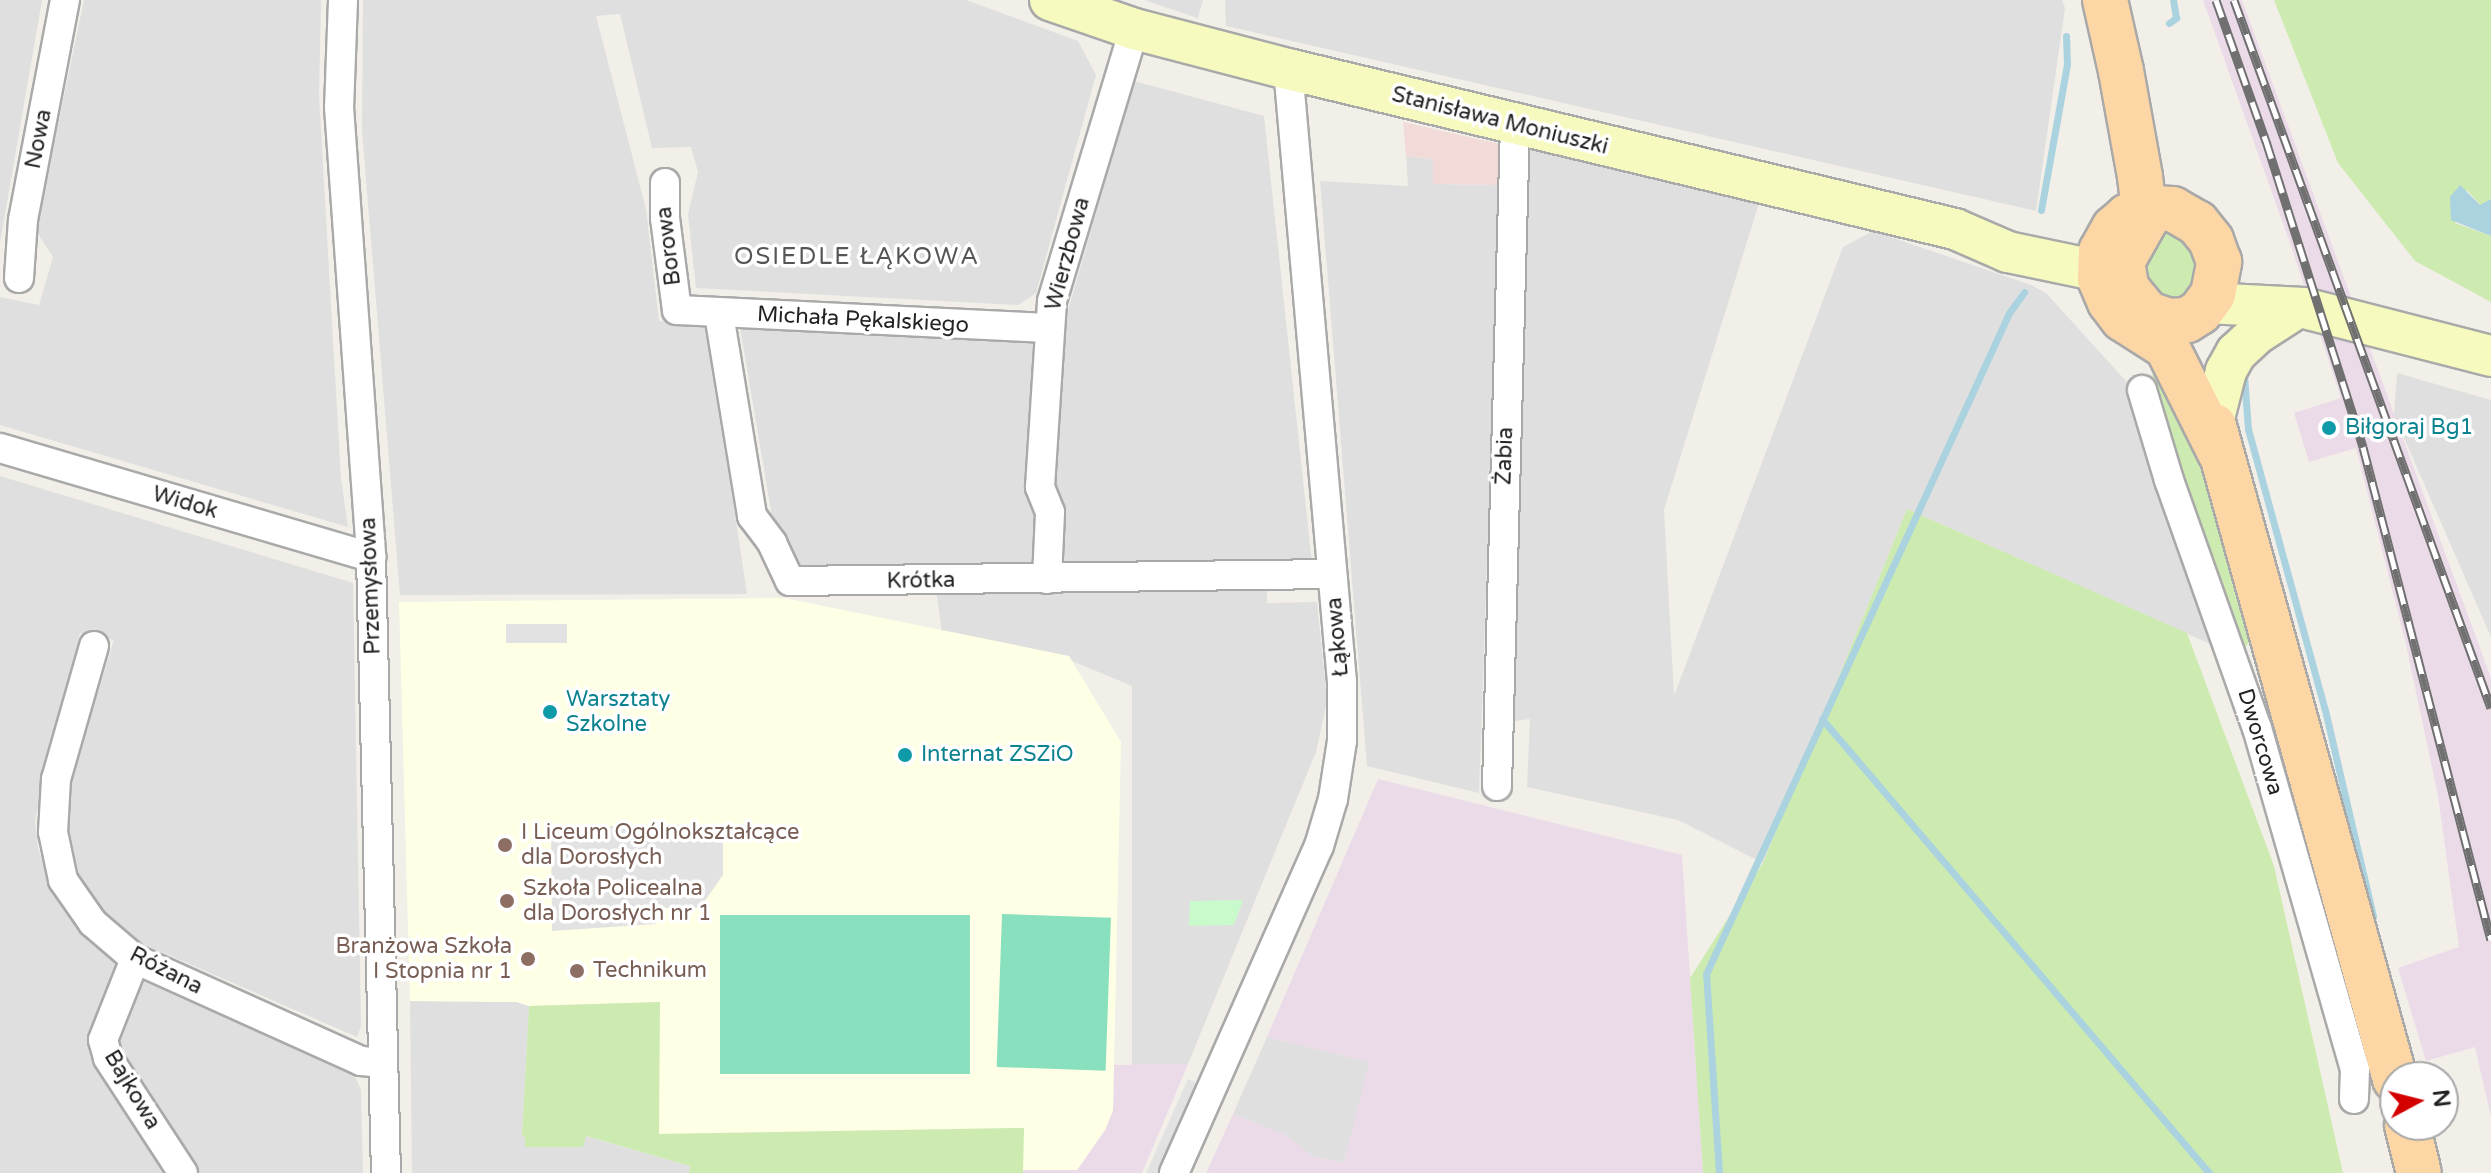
<!DOCTYPE html>
<meta charset="utf-8">
<style>
body{margin:0}
#map{position:relative;width:2491px;height:1173px;overflow:hidden;background:#f2efe9;font-family:"Varela Round",sans-serif}
div>[style]{position:absolute}
.residential>*{inset:0;background:#e0dfdf}
.commercial>*{inset:0;background:#f2dad9}
.industrial>*{inset:0;background:#ebdbe8}
.education>*{inset:0;background:#ffffe5}
.grass>*{inset:0;background:#cdebb0}
.park>*{inset:0;background:#c8facc}
.pitch>*{inset:0;background:#88e0be;transform-origin:0 0}
.parking>*{inset:0;background:#e2e2e2;transform-origin:0 0}
.water>*{inset:0;background:#aad3df}
.stream>*{height:7px;margin:-3.5px;padding:0 3.5px;transform-origin:3.5px;border-radius:3.5px;background:#aad3df}
.roads{filter:drop-shadow(2px 0 #a9a9a9) drop-shadow(-2px 0 #a9a9a9) drop-shadow(0 2px #a9a9a9) drop-shadow(0 -2px #a9a9a9)}
.street>*{height:28px;margin:-14px;padding:0 14px;transform-origin:14px;border-radius:14px;background:#fff}
.secondary>*{height:40px;margin:-20px;padding:0 20px;transform-origin:20px;border-radius:20px;background:#f7fabf}
.primary>*{height:44px;margin:-22px;padding:0 22px;transform-origin:22px;border-radius:22px;background:#fcd6a4}
.rail>*{height:9px;margin-top:-4.5px;transform-origin:0;background:repeating-linear-gradient(90deg,#fff 0 18px,#707070 0 36px);box-sizing:border-box;border-block:2px solid #707070}
.dots>*{width:22px;height:22px;translate:-50% -50%;box-sizing:border-box;border:4px solid #fff;border-radius:50%}
span{translate:-50% -50%;white-space:nowrap;text-align:center;line-height:1.15;-webkit-text-stroke:7px #fff;paint-order:stroke}
.street-label{font-size:22px;color:#222}
.culture-label{font-size:22px;color:#0d838f}
.left{translate:0 -50%;text-align:left}
.education-label{font-size:22px;color:#785e54}
.right{translate:-100% -50%;text-align:right}
.neighbourhood-label{font-size:24px;color:#555;letter-spacing:2px}
.north{position:absolute;left:2379px;top:1061px;width:80px;height:80px;box-sizing:border-box;background:#fff;border:2px solid #a7a7a7;border-radius:50%;rotate:83deg;font-size:22px;font-weight:700;line-height:32px;text-align:center;color:#222}
.north::after{content:'';display:block;margin:auto;width:28px;height:36px;background:#d40000;clip-path:polygon(50% 0,100% 100%,50% 72%,0 100%)}
</style>
<div id="map">
<div class="residential">
<div style="clip-path:polygon(0 0,42px 0,0 243px)"></div>
<div style="clip-path:polygon(84px 0,321px 0,319px 95px,341px 479px,348px 527px,0 425px,0 297px,39px 305px,53px 257px,36px 231px)"></div>
<div style="clip-path:polygon(363px 0,966px 0,1078px 41px,1096px 75px,1036px 293px,1018px 305px,696px 288px,688px 214px,698px 172px,691px 147px,652px 148px,620px 14px,596px 16px,646px 209px,659px 321px,707px 327px,747px 594px,400px 595px,362px 130px)"></div>
<div style="clip-path:polygon(1144px 0,1203px 0,1198px 18px)"></div>
<div style="clip-path:polygon(1225px 0,2062px 0,2065px 8px,2036px 211px,1226px 26px)"></div>
<div style="clip-path:polygon(1134px 81px,1264px 116px,1312px 564px,1053px 564px,1063px 328px)"></div>
<div style="clip-path:polygon(1526px 149px,1759px 203px,1664px 510px,1674px 696px,1843px 247px,1873px 231px,2031px 285px,2046px 293px,2126px 381px,2217px 647px,1907px 509px,1763px 863px,1678px 820px,1527px 787px,1530px 719px,1508px 722px,1524px 366px)"></div>
<div style="clip-path:polygon(1406px 156px,1433px 159px,1433px 184px,1500px 185px,1479px 793px,1367px 766px,1320px 181px,1408px 186px)"></div>
<div style="clip-path:polygon(740px 327px,1036px 341px,1041px 581px,1267px 582px,1267px 603px,1317px 602px,1327px 701px,1316px 752px,1188px 1064px,1132px 1065px,1132px 686px,1065px 658px,942px 633px,935px 581px,783px 582px)"></div>
<div style="clip-path:polygon(2397px 373px,2491px 400px,2491px 637px,2394px 415px)"></div>
<div style="clip-path:polygon(0 476px,353px 583px,361px 1026px,357px 1037px,125px 936px,93px 905px,72px 865px,67px 823px,70px 783px,114px 640px,80px 633px,35px 820px,38px 848px,50px 886px,64px 911px,90px 942px,148px 983px,354px 1074px,361px 1090px,363px 1173px,0 1173px)"></div>
<div style="clip-path:polygon(410px 1001px,517px 1002px,529px 1006px,522px 1135px,585px 1136px,690px 1166px,689px 1173px,412px 1173px)"></div>
<div style="clip-path:polygon(1267px 1037px,1370px 1062px,1344px 1163px,1314px 1157px,1284px 1134px,1233px 1114px)"></div>
</div>
<div class="commercial">
<div style="clip-path:polygon(1403px 122px,1504px 145px,1500px 185px,1433px 184px,1433px 159px,1406px 156px)"></div>
</div>
<div class="industrial">
<div style="clip-path:polygon(2203px 0,2242px 0,2491px 678px,2491px 1117px,2475px 1047px,2426px 1061px,2398px 968px,2459px 947px,2438px 796px,2405px 640px,2356px 448px,2309px 462px,2294px 413px,2341px 398px,2290px 243px)"></div>
<div style="clip-path:polygon(1378px 779px,1682px 855px,1703px 1173px,1206px 1173px,1233px 1114px,1284px 1134px,1314px 1157px,1344px 1163px,1369px 1062px,1267px 1037px)"></div>
<div style="clip-path:polygon(1188px 1064px,1142px 1173px,1023px 1173px,1023px 1170px,1077px 1170px,1105px 1130px,1113px 1110px,1114px 1065px)"></div>
</div>
<div class="education">
<div style="clip-path:polygon(784px 598px,1069px 656px,1121px 742px,1113px 1110px,1105px 1130px,1077px 1170px,1023px 1170px,1023px 1128px,659px 1134px,659px 1002px,529px 1006px,517px 1002px,410px 1001px,399px 602px)"></div>
</div>
<div class="grass">
<div style="clip-path:polygon(2274px 0,2491px 0,2491px 199px,2480px 205px,2467px 190px,2455px 223px,2491px 236px,2491px 302px,2415px 261px,2338px 163px)"></div>
<div style="clip-path:polygon(2162px 227px,2174px 230px,2197px 252px,2197px 281px,2184px 297px,2175px 300px,2163px 299px,2141px 274px)"></div>
<div style="clip-path:polygon(2152px 374px,2159px 376px,2192px 440px,2251px 640px,2244px 649px,2167px 432px)"></div>
<div style="clip-path:polygon(1907px 509px,2187px 633px,2274px 866px,2343px 1173px,1703px 1173px,1690px 978px,1763px 863px)"></div>
<div style="clip-path:polygon(660px 1002px,659px 1134px,1024px 1128px,1023px 1173px,689px 1173px,690px 1166px,586px 1136px,583px 1147px,525px 1147px,525px 1137px,522px 1136px,529px 1006px)"></div>
</div>
<div class="park">
<div style="clip-path:polygon(1243px 900px,1234px 925px,1189px 926px,1190px 901px)"></div>
</div>
<div class="pitch">
<div style="left:1002px;top:914px;width:109px;height:153px;rotate:2deg"></div>
<div style="left:720px;top:915px;width:250px;height:159px"></div>
</div>
<div class="parking">
<div style="left:506px;top:624px;width:61px;height:19px"></div>
<div style="clip-path:polygon(723px 824px,723px 875px,700px 908px,656px 908px,656px 924px,552px 931px,551px 827px)"></div>
<div style="left:1188px;top:1079px;width:12px;height:103px;rotate:24deg"></div>
</div>
<div class="water">
<div style="clip-path:polygon(2460px 185px,2480px 205px,2491px 199px,2491px 236px,2451px 220px,2450px 197px)"></div>
</div>
<div class="stream">
<div style="left:2169px;top:23px;width:9px;rotate:-36deg"></div>
<div style="left:2176px;top:18px;width:18px;rotate:-99deg"></div>
<div style="left:2041px;top:210px;width:148px;rotate:-79.9deg"></div>
<div style="left:2067px;top:64px;width:28px;rotate:-92deg"></div>
<div style="left:2244px;top:375px;width:54px;rotate:85.8deg"></div>
<div style="left:2248px;top:429px;width:291px;rotate:74.7deg"></div>
<div style="left:2325px;top:710px;width:212px;rotate:76.9deg"></div>
<div style="left:1822px;top:719px;width:597px;rotate:49.55deg"></div>
<div style="left:1719px;top:1173px;width:199px;rotate:-93.7deg"></div>
<div style="left:1706px;top:974px;width:727px;rotate:-65.37deg"></div>
<div style="left:2009px;top:313px;width:26px;rotate:-54deg"></div>
</div>
<div class="roads">
<div class="street">
<div style="left:343px;top:0;width:107px;rotate:92.1deg"></div>
<div style="left:339px;top:107px;width:451px;rotate:85.9deg"></div>
<div style="left:371px;top:557px;width:616px;rotate:88.61deg"></div>
<div style="left:665px;top:183px;width:35px;rotate:90deg"></div>
<div style="left:665px;top:218px;width:93px;rotate:82.6deg"></div>
<div style="left:677px;top:310px;width:372px;rotate:2.8deg"></div>
<div style="left:19px;top:278px;width:58px;rotate:-86.1deg"></div>
<div style="left:23px;top:220px;width:224px;rotate:-79.2deg"></div>
<div style="left:719px;top:314px;width:205px;rotate:80.7deg"></div>
<div style="left:752px;top:516px;width:34px;rotate:53deg"></div>
<div style="left:772px;top:543px;width:42px;rotate:64.7deg"></div>
<div style="left:790px;top:581px;width:542px;rotate:-0.74deg"></div>
<div style="left:2142px;top:390px;width:94px;rotate:73.3deg"></div>
<div style="left:2169px;top:480px;width:263px;rotate:70.5deg"></div>
<div style="left:2257px;top:728px;width:355px;rotate:74deg"></div>
<div style="left:2355px;top:1069px;width:30px;rotate:92deg"></div>
<div style="left:0;top:448px;width:387px;rotate:16.4deg"></div>
<div style="left:1047px;top:579px;width:67px;rotate:-87.4deg"></div>
<div style="left:1050px;top:512px;width:27px;rotate:-112deg"></div>
<div style="left:1040px;top:487px;width:186px;rotate:-86.3deg"></div>
<div style="left:1052px;top:301px;width:284px;rotate:-73.2deg"></div>
<div style="left:94px;top:646px;width:138px;rotate:105.9deg"></div>
<div style="left:56px;top:779px;width:53px;rotate:93.2deg"></div>
<div style="left:53px;top:832px;width:49px;rotate:78.2deg"></div>
<div style="left:63px;top:880px;width:52px;rotate:55.1deg"></div>
<div style="left:93px;top:923px;width:55px;rotate:40.6deg"></div>
<div style="left:135px;top:959px;width:248px;rotate:24.3deg"></div>
<div style="left:361px;top:1061px;width:22px;rotate:5deg"></div>
<div style="left:1497px;top:786px;width:661px;rotate:-88.44deg"></div>
<div style="left:135px;top:959px;width:87px;rotate:111.6deg"></div>
<div style="left:103px;top:1040px;width:19px;rotate:74deg"></div>
<div style="left:108px;top:1058px;width:137px;rotate:56.9deg"></div>
<div style="left:1174px;top:1173px;width:358px;rotate:-66.1deg"></div>
<div style="left:1319px;top:846px;width:49px;rotate:-73.4deg"></div>
<div style="left:1333px;top:799px;width:59px;rotate:-81.2deg"></div>
<div style="left:1342px;top:741px;width:59px;rotate:-90deg"></div>
<div style="left:1342px;top:682px;width:615px;rotate:-95.03deg"></div>
</div>
<div class="secondary">
<div style="left:1050px;top:0;width:89px;rotate:19deg"></div>
<div style="left:1134px;top:29px;width:159px;rotate:14.6deg"></div>
<div style="left:1288px;top:69px;width:686px;rotate:13.49deg"></div>
<div style="left:1955px;top:229px;width:58px;rotate:23.5deg"></div>
<div style="left:2008px;top:252px;width:93px;rotate:11.8deg"></div>
<div style="left:2099px;top:271px;width:15px"></div>
<div style="left:2114px;top:271px;width:15px;rotate:48deg"></div>
<div style="left:2207px;top:303px;width:97px;rotate:3deg"></div>
<div style="left:2304px;top:308px;width:193px;rotate:14.4deg"></div>
<div style="left:2213px;top:422px;width:53px;rotate:-75.7deg"></div>
<div style="left:2226px;top:371px;width:21px;rotate:-61deg"></div>
<div style="left:2236px;top:353px;width:26px;rotate:-43deg"></div>
<div style="left:2255px;top:335px;width:48px;rotate:-33deg"></div>
</div>
<div class="primary">
<div style="left:2105px;top:0;width:73px;rotate:77.3deg"></div>
<div style="left:2121px;top:71px;width:108px;rotate:79.8deg"></div>
<div style="left:2140px;top:177px;width:34px;rotate:83deg"></div>
<div style="left:2144px;top:211px;width:10px;rotate:84deg"></div>
<div style="left:2145px;top:221px;width:47px;rotate:119.3deg"></div>
<div style="left:2122px;top:262px;width:27px;rotate:80deg"></div>
<div style="left:2127px;top:289px;width:33px;rotate:50deg"></div>
<div style="left:2148px;top:314px;width:22px;rotate:18deg"></div>
<div style="left:2169px;top:321px;width:18px;rotate:-3deg"></div>
<div style="left:2187px;top:320px;width:15px;rotate:-32deg"></div>
<div style="left:2200px;top:312px;width:22px;rotate:-54deg"></div>
<div style="left:2213px;top:294px;width:33px;rotate:-79deg"></div>
<div style="left:2219px;top:262px;width:23px;rotate:-110deg"></div>
<div style="left:2211px;top:240px;width:22px;rotate:-129deg"></div>
<div style="left:2197px;top:223px;width:28px;rotate:-150deg"></div>
<div style="left:2173px;top:209px;width:17px;rotate:-177deg"></div>
<div style="left:2156px;top:208px;width:12px;rotate:166deg"></div>
<div style="left:2144px;top:211px;width:17px;rotate:163deg"></div>
<div style="left:2128px;top:216px;width:18px;rotate:139deg"></div>
<div style="left:2114px;top:228px;width:26px;rotate:119deg"></div>
<div style="left:2101px;top:251px;width:28px;rotate:92deg"></div>
<div style="left:2100px;top:279px;width:25px;rotate:67deg"></div>
<div style="left:2110px;top:302px;width:21px;rotate:53deg"></div>
<div style="left:2123px;top:319px;width:52px;rotate:32.5deg"></div>
<div style="left:2167px;top:347px;width:119px;rotate:63.4deg"></div>
<div style="left:2214px;top:426px;width:678px;rotate:74.51deg"></div>
<div style="left:2407px;top:1125px;width:49px;rotate:76deg"></div>
</div>
</div>
<div class="rail">
<div style="left:2216px;top:0;width:150px;rotate:70.5deg"></div>
<div style="left:2266px;top:141px;width:321px;rotate:72.4deg"></div>
<div style="left:2363px;top:447px;width:509px;rotate:75.45deg"></div>
<div style="left:2234px;top:0;width:753px;rotate:70.05deg"></div>
</div>
<div class="dots">
<div style="left:2329px;top:428px;background:#0f9aa8"></div>
<div style="left:550px;top:712px;background:#0f9aa8"></div>
<div style="left:905px;top:755px;background:#0f9aa8"></div>
<div style="left:505px;top:845px;background:#8d6e63"></div>
<div style="left:507px;top:901px;background:#8d6e63"></div>
<div style="left:528px;top:959px;background:#8d6e63"></div>
<div style="left:577px;top:971px;background:#8d6e63"></div>
</div>
<div class="street-label">
<span style="left:1500px;top:121px;rotate:14deg">Stanisława Moniuszki</span>
<span style="left:39px;top:139px;rotate:-79deg">Nowa</span>
<span style="left:669px;top:246px;rotate:-97deg">Borowa</span>
<span style="left:1068px;top:254px;rotate:-75deg">Wierzbowa</span>
<span style="left:863px;top:320px;rotate:3deg">Michała Pękalskiego</span>
<span style="left:1505px;top:456px;rotate:-88deg">Żabia</span>
<span style="left:185px;top:503px;rotate:16deg">Widok</span>
<span style="left:921px;top:581px;rotate:-1deg">Krótka</span>
<span style="left:371px;top:586px;rotate:-92deg">Przemysłowa</span>
<span style="left:1338px;top:637px;rotate:-95deg">Łąkowa</span>
<span style="left:2260px;top:742px;rotate:73deg">Dworcowa</span>
<span style="left:166px;top:971px;rotate:27deg">Różana</span>
<span style="left:132px;top:1090px;rotate:59deg">Bajkowa</span>
</div>
<div class="culture-label">
<span class="left" style="left:2345px;top:428px">Biłgoraj Bg1</span>
<span class="left" style="left:566px;top:712px">Warsztaty<br>Szkolne</span>
<span class="left" style="left:921px;top:755px">Internat ZSZiO</span>
</div>
<div class="education-label">
<span class="left" style="left:521px;top:845px">I Liceum Ogólnokształcące<br>dla Dorosłych</span>
<span class="left" style="left:523px;top:901px">Szkoła Policealna<br>dla Dorosłych nr 1</span>
<span class="right" style="left:512px;top:959px">Branżowa Szkoła<br>I Stopnia nr 1</span>
<span class="left" style="left:593px;top:971px">Technikum</span>
</div>
<div class="neighbourhood-label">
<span style="left:857px;top:257px">OSIEDLE ŁĄKOWA</span>
</div>
<div class="north">N</div>
</div>
